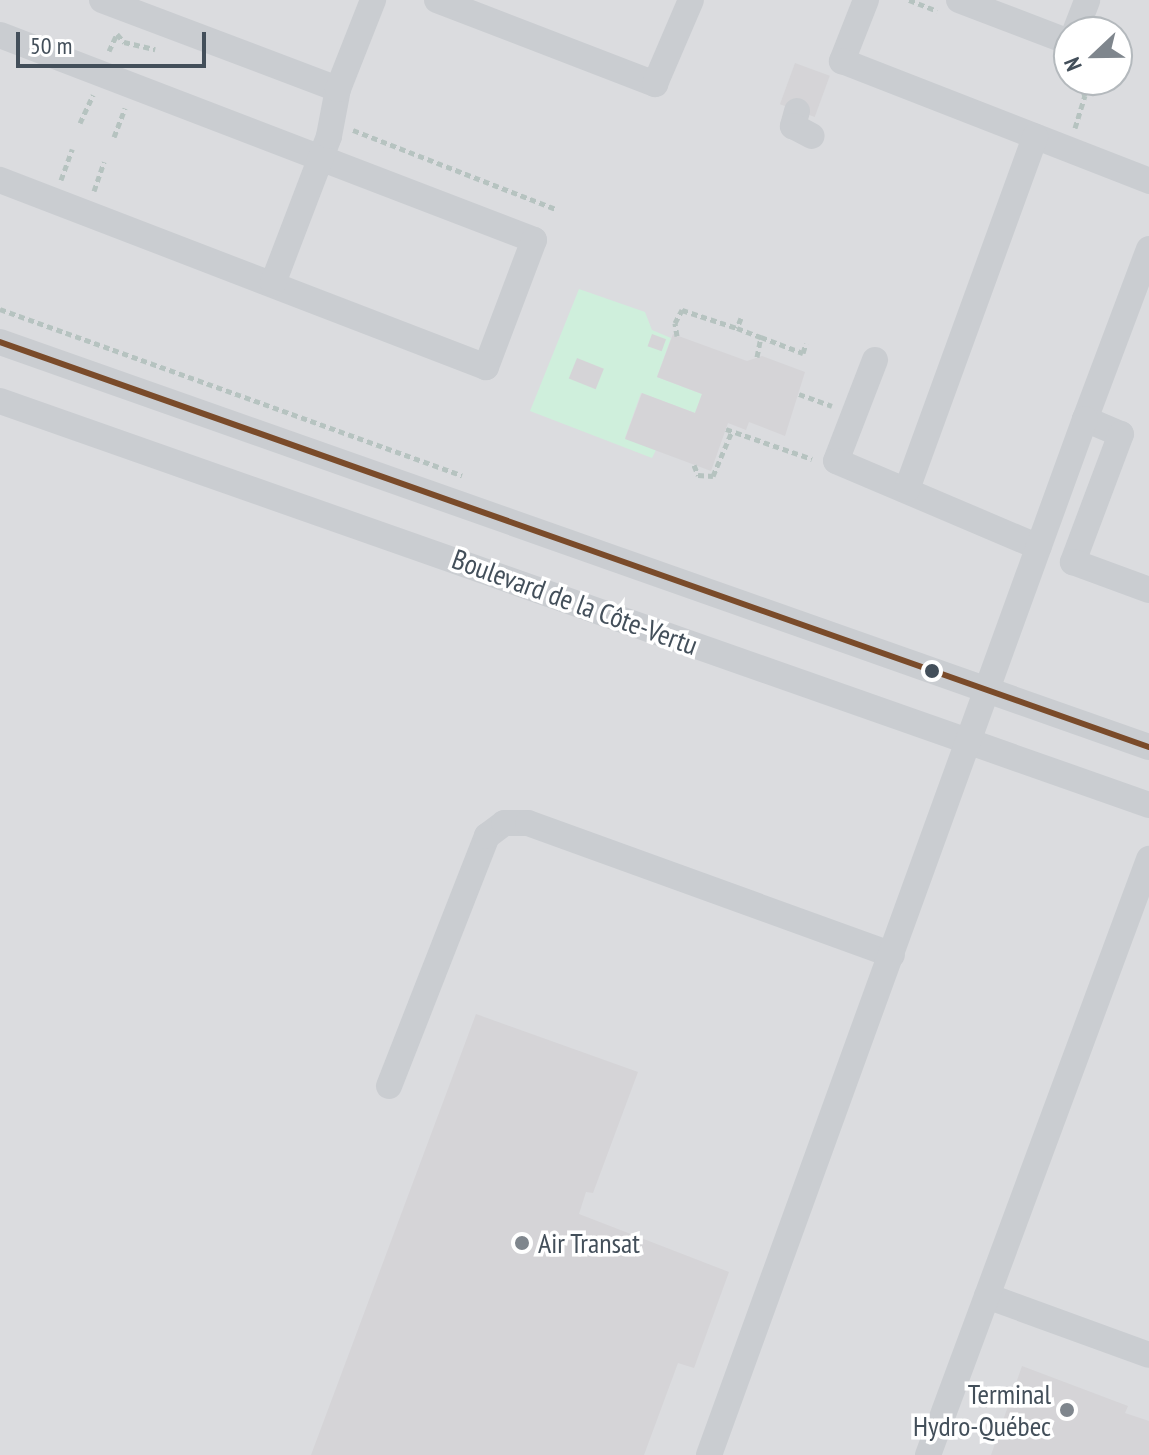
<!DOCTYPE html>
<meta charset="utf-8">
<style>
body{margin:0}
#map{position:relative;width:1149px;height:1455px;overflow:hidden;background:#eeecec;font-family:"PT Sans Narrow",sans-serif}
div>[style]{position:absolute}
.airport>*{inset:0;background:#dbdcdf}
.green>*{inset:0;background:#cfefdc}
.building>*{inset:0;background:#d5d4d7;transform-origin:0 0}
.path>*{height:5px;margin-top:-2.5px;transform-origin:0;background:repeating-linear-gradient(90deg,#b6c3c0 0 6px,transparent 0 10px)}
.minor>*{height:26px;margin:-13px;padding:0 13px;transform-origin:13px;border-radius:13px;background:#cacdd1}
.bus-1>*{height:6px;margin:-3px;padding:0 3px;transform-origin:3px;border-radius:3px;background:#7a4b2a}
.dots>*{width:22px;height:22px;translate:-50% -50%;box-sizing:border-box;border:4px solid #fff;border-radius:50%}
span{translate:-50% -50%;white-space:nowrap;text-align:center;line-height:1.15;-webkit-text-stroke:7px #fff;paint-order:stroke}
.street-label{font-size:28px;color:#434f5a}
.poi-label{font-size:28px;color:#434f5a}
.left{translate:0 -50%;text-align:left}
.right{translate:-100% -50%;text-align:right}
.north{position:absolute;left:1053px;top:16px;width:80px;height:80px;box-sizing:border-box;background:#fff;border:2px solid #b4b9bd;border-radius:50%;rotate:248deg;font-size:22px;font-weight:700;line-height:32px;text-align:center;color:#434f5a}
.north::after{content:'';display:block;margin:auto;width:28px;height:36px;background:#7f868d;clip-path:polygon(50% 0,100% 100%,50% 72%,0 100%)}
.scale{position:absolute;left:16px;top:32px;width:190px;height:36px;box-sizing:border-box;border:4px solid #434f5a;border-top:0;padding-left:10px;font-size:24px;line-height:28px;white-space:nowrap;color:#434f5a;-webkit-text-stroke:6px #fff;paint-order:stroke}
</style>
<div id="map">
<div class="airport">
<div style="clip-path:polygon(evenodd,0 0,1149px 0,1149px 1455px,0 1455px,0 0,1069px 32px,1117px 32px,1117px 80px,1069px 80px,1069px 32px)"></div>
</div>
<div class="green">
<div style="clip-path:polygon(579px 289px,645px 312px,652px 330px,671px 338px,657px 377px,702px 394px,695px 413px,641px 393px,625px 438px,656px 450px,652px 458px,530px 411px)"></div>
</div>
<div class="building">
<div style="left:795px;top:63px;width:37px;height:44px;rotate:20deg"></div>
<div style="left:652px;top:334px;width:15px;height:13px;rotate:20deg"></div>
<div style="clip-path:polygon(673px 334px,747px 361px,762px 356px,805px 372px,785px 436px,749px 422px,746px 430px,728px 423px,711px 471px,625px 439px,642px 393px,695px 413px,702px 394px,657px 377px)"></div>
<div style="left:577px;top:358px;width:29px;height:22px;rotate:22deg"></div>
<div style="clip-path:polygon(476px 1014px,638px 1072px,593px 1193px,586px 1192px,579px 1214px,729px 1272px,694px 1368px,678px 1363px,644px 1455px,311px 1455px)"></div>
<div style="clip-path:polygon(1022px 1366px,1128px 1406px,1125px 1413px,1149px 1421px,1149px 1455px,991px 1455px)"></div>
</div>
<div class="path">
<div style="left:909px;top:0;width:30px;rotate:21deg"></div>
<div style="left:109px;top:51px;width:19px;rotate:-65deg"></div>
<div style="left:117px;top:34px;width:11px;rotate:49deg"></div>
<div style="left:124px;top:42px;width:32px;rotate:13deg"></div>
<div style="left:80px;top:123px;width:31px;rotate:-65deg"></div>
<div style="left:1075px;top:128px;width:34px;rotate:-73deg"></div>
<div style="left:1085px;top:96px;width:17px;rotate:-111deg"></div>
<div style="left:353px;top:130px;width:218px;rotate:21.3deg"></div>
<div style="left:114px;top:137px;width:31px;rotate:-69deg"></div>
<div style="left:61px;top:180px;width:33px;rotate:-70deg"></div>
<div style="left:94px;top:191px;width:31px;rotate:-71deg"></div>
<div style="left:0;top:309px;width:491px;rotate:19.8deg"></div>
<div style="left:741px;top:318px;width:11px;rotate:112deg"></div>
<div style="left:737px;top:328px;width:26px;rotate:21deg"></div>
<div style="left:761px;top:337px;width:45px;rotate:20.9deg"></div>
<div style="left:803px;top:353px;width:10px;rotate:-73deg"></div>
<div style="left:677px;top:336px;width:13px;rotate:-99deg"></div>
<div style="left:675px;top:323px;width:15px;rotate:-62deg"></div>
<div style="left:682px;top:310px;width:58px;rotate:18.1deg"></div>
<div style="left:757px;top:357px;width:20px;rotate:-79deg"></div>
<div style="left:799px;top:394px;width:35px;rotate:20deg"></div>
<div style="left:726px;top:429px;width:91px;rotate:19.2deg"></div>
<div style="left:694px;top:465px;width:11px;rotate:68deg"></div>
<div style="left:698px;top:475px;width:15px;rotate:4deg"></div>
<div style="left:713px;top:476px;width:49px;rotate:-67.1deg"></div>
</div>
<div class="minor">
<div style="left:102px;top:0;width:252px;rotate:20.7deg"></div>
<div style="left:437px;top:0;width:234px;rotate:21.1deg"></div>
<div style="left:655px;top:84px;width:91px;rotate:-66.8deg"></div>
<div style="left:866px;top:0;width:66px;rotate:111.5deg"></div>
<div style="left:842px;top:61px;width:330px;rotate:21.3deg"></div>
<div style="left:959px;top:0;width:118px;rotate:20.9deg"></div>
<div style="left:1075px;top:32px;width:34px;rotate:-69deg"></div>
<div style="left:0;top:35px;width:572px;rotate:21deg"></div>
<div style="left:534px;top:240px;width:136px;rotate:110.7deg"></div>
<div style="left:486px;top:367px;width:521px;rotate:-158.95deg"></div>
<div style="left:797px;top:111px;width:16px;rotate:105deg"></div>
<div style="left:793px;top:126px;width:21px;rotate:28deg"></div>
<div style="left:1149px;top:249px;width:182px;rotate:110.6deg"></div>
<div style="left:1085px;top:419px;width:39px;rotate:23deg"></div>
<div style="left:1121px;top:434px;width:137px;rotate:110.6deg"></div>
<div style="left:1073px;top:562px;width:81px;rotate:20.2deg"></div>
<div style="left:273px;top:283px;width:157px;rotate:-69.1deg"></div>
<div style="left:329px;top:136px;width:48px;rotate:-79.2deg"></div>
<div style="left:338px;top:89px;width:96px;rotate:-68.5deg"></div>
<div style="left:0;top:342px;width:1218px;rotate:19.42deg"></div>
<div style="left:875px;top:360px;width:108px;rotate:111.1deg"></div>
<div style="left:836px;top:461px;width:220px;rotate:23deg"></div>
<div style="left:0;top:401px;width:1218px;rotate:19.37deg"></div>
<div style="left:907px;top:489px;width:375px;rotate:-70deg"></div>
<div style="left:389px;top:1086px;width:269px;rotate:-68.6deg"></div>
<div style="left:487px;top:836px;width:21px;rotate:-37deg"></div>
<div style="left:504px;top:823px;width:24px"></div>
<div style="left:528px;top:823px;width:387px;rotate:19.9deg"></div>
<div style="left:987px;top:1296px;width:172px;rotate:20deg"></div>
<div style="left:709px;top:1455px;width:1102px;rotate:-70.05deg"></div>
<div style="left:928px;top:1455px;width:636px;rotate:-69.65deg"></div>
</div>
<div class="bus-1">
<div style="left:0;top:342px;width:1218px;rotate:19.42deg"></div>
</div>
<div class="dots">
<div style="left:932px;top:671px;background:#434f5a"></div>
<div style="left:522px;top:1243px;background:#7f868d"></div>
<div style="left:1067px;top:1410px;background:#7f868d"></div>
</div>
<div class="street-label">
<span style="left:575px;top:602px;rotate:20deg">Boulevard de la Côte-Vertu</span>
</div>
<div class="poi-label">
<span class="left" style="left:538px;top:1243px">Air Transat</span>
<span class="right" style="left:1051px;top:1410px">Terminal<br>Hydro-Québec</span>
</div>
<div class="north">N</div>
<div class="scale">50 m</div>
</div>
